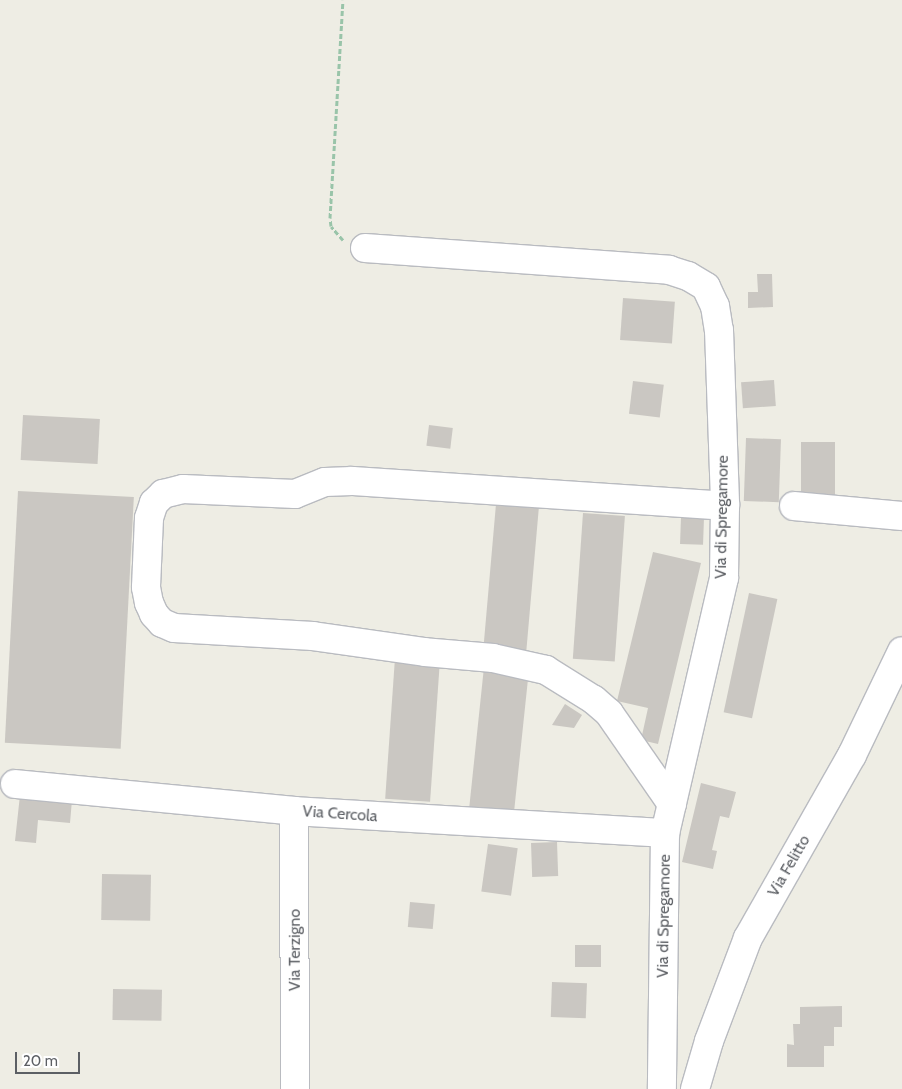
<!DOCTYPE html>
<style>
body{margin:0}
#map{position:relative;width:902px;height:1089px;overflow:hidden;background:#eeede4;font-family:Cabin,sans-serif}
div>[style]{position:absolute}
.building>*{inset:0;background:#cac7c2;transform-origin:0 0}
.path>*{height:3px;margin-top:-1.5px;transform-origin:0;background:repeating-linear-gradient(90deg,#99c4a9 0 5px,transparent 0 7.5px)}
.roads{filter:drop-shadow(1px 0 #b9bbc0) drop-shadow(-1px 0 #b9bbc0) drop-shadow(0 1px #b9bbc0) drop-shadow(0 -1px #b9bbc0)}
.minor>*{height:28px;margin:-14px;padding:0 14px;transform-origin:14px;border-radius:14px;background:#fff}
span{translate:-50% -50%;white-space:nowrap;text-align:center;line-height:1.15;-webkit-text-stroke:5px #fff;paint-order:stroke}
.street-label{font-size:16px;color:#5c5f64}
.scale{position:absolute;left:15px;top:1052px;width:65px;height:22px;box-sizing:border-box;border:2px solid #5c5f64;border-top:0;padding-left:6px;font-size:15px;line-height:18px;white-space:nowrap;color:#5c5f64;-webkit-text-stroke:4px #fff;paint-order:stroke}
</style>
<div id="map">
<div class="building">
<div style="clip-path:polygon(757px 274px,772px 274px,773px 307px,748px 308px,748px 292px,758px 292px)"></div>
<div style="left:623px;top:298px;width:52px;height:42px;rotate:4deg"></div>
<div style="left:774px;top:380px;width:26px;height:33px;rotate:86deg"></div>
<div style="left:633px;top:381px;width:31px;height:33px;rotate:7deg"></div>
<div style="left:23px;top:415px;width:77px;height:45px;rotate:3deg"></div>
<div style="left:429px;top:425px;width:24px;height:21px;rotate:7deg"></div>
<div style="left:746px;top:438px;width:35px;height:63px;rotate:2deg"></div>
<div style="left:801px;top:442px;width:34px;height:58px"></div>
<div style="left:18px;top:491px;width:116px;height:252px;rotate:3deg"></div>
<div style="left:496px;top:504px;width:43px;height:144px;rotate:5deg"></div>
<div style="left:583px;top:513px;width:42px;height:146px;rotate:4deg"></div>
<div style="left:681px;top:517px;width:23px;height:27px;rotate:2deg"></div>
<div style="clip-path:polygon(653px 552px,701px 563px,658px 744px,641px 740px,648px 708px,617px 701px)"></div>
<div style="left:749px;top:593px;width:29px;height:122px;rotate:12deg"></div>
<div style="left:395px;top:658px;width:45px;height:141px;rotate:4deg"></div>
<div style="left:484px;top:667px;width:45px;height:145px;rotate:6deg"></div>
<div style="clip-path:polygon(565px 704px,582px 715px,574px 728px,552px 725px)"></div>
<div style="clip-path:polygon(701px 783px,736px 792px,729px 818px,720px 816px,712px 850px,717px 851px,713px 869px,682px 862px)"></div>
<div style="clip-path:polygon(20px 795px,72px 800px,70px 823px,38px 820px,36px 843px,15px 841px)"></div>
<div style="left:557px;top:842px;width:34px;height:26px;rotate:88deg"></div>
<div style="left:488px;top:844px;width:30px;height:48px;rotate:8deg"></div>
<div style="left:102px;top:874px;width:49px;height:46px;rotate:1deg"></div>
<div style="left:410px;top:902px;width:25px;height:25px;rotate:5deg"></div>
<div style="left:601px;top:945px;width:22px;height:26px;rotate:90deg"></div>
<div style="left:552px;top:982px;width:35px;height:35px;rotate:2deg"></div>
<div style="left:113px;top:989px;width:49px;height:31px;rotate:1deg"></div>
<div style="clip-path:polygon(842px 1006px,842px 1027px,834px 1027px,834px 1046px,824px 1046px,824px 1067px,787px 1067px,787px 1044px,794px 1045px,793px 1024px,800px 1024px,800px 1007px)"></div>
</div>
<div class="path">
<div style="left:343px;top:240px;width:18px;rotate:-131deg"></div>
<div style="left:331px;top:226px;width:8px;rotate:-97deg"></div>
<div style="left:330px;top:218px;width:218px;rotate:-86.6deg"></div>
</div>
<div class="roads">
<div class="minor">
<div style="left:365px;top:248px;width:305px;rotate:4.1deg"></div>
<div style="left:669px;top:270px;width:20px;rotate:18deg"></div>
<div style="left:688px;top:276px;width:21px;rotate:31deg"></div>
<div style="left:706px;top:287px;width:21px;rotate:65deg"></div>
<div style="left:715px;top:306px;width:24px;rotate:81deg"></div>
<div style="left:719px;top:330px;width:176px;rotate:88deg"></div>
<div style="left:725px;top:506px;width:72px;rotate:90.8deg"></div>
<div style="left:724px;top:578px;width:262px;rotate:103deg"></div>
<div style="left:665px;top:833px;width:256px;rotate:90.7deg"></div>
<div style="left:794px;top:506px;width:108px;rotate:5.3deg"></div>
<div style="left:15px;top:784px;width:280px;rotate:5.5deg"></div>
<div style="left:294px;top:811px;width:372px;rotate:3.4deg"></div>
<div style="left:672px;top:804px;width:111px;rotate:-124.7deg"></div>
<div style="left:609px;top:713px;width:20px;rotate:-139deg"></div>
<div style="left:594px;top:700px;width:57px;rotate:-148deg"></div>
<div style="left:546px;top:670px;width:54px;rotate:-167.2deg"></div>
<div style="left:493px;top:658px;width:68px;rotate:-175deg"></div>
<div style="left:425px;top:652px;width:113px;rotate:-171.9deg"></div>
<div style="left:313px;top:636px;width:139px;rotate:-176.7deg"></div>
<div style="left:174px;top:628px;width:13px;rotate:-157deg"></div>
<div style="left:162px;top:623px;width:12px;rotate:-132deg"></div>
<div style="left:154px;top:614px;width:12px;rotate:-114deg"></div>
<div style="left:149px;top:603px;width:16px;rotate:-101deg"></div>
<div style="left:146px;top:587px;width:69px;rotate:-87.5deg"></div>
<div style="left:149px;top:518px;width:16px;rotate:-72deg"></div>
<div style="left:154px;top:503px;width:13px;rotate:-45deg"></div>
<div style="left:163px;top:494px;width:21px;rotate:-14deg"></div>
<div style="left:183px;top:489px;width:112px;rotate:2.6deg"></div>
<div style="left:295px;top:494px;width:32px;rotate:-22deg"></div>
<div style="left:325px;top:482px;width:27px;rotate:-2deg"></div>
<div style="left:352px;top:481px;width:374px;rotate:3.8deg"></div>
<div style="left:294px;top:811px;width:278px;rotate:89.8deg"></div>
<div style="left:695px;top:1089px;width:50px;rotate:-73.7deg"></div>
<div style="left:709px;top:1041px;width:110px;rotate:-69.3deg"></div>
<div style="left:748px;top:938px;width:210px;rotate:-60.4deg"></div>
<div style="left:852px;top:755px;width:115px;rotate:-64.3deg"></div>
</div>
</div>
<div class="street-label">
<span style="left:722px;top:517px;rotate:-89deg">Via di Spregamore</span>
<span style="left:340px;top:814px;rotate:4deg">Via Cercola</span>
<span style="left:789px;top:866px;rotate:-60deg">Via Felitto</span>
<span style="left:664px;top:916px;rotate:-89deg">Via di Spregamore</span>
<span style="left:295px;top:950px;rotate:-90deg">Via Terzigno</span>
</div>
<div class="scale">20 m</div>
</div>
